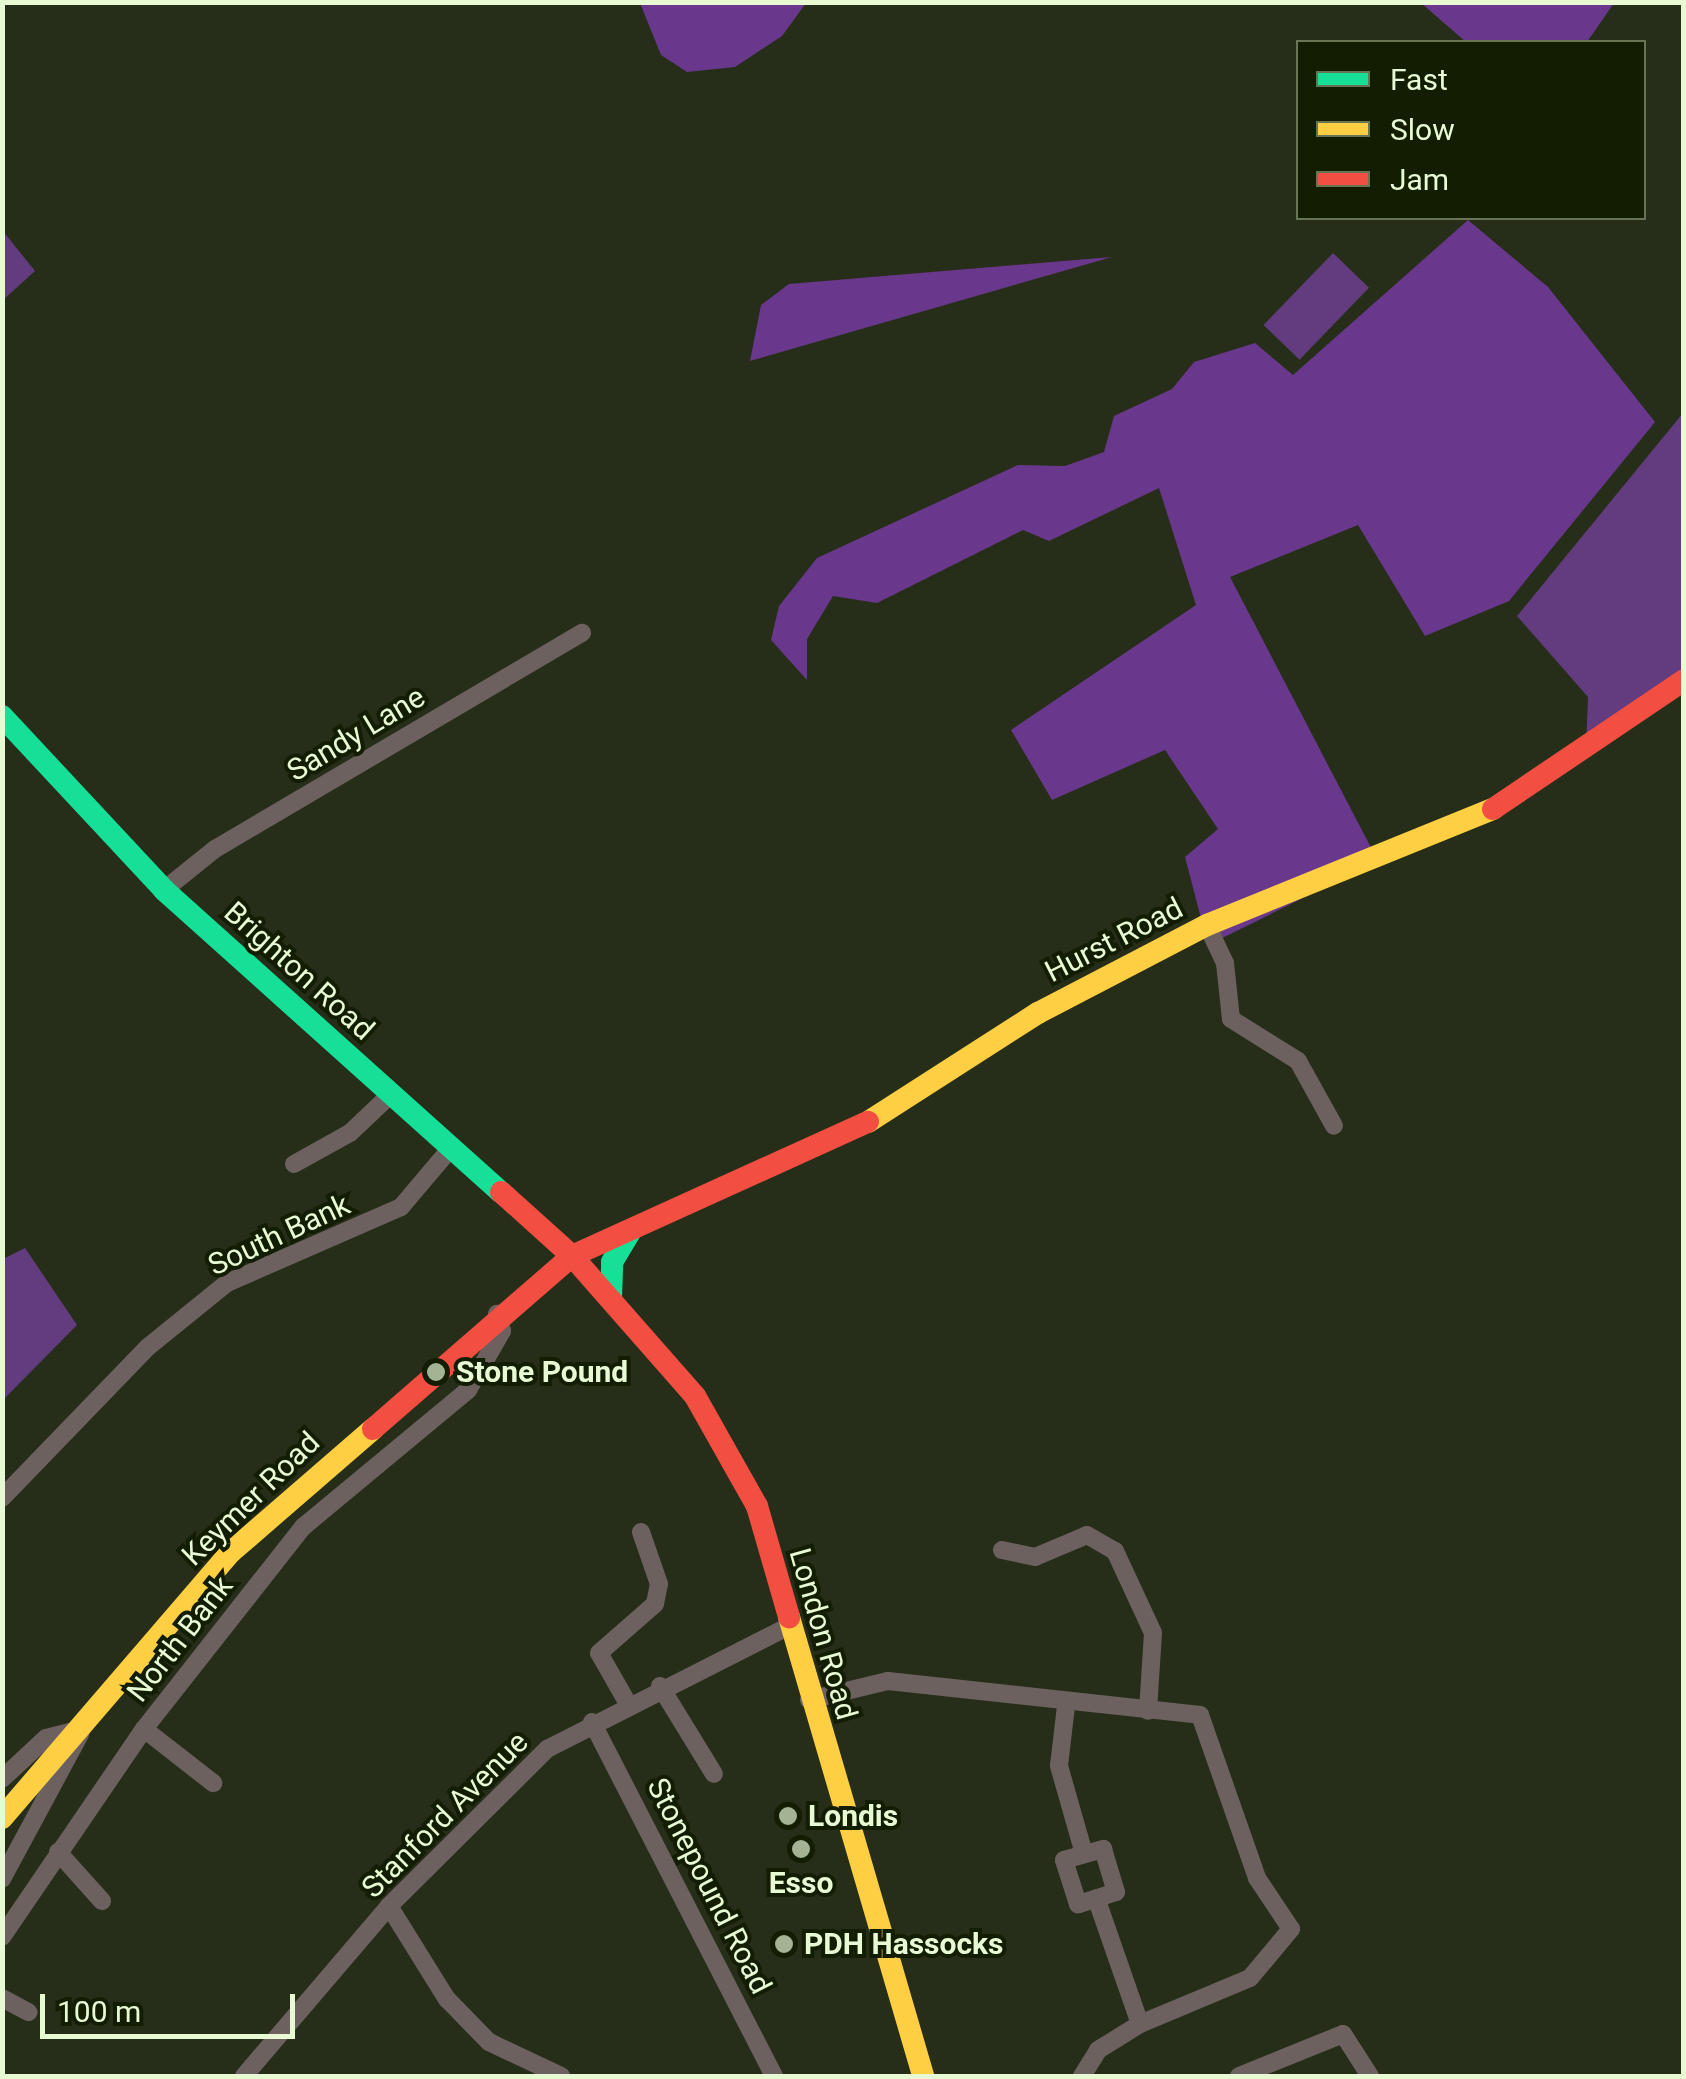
<!DOCTYPE html>
<style>
body{margin:0}
#map{position:relative;width:1686px;height:2079px;overflow:hidden;background:#262e19;font-family:Roboto,sans-serif}
div>[style]{position:absolute}
.green>*{inset:0;background:#623c7e;transform-origin:0 0}
.forest>*{inset:0;background:#69388c}
.street>*{height:18px;margin:-9px;padding:0 9px;transform-origin:9px;border-radius:9px;background:#6d615f}
.fast>*{height:22px;margin:-11px;padding:0 11px;transform-origin:11px;border-radius:11px;background:#16e098}
.slow>*{height:22px;margin:-11px;padding:0 11px;transform-origin:11px;border-radius:11px;background:#ffcf43}
.jam>*{height:22px;margin:-11px;padding:0 11px;transform-origin:11px;border-radius:11px;background:#f24e42}
.dots>*{width:28px;height:28px;translate:-50% -50%;box-sizing:border-box;border:5px solid #121d01;border-radius:50%}
span{translate:-50% -50%;white-space:nowrap;text-align:center;line-height:1.15;-webkit-text-stroke:8px #121d01;paint-order:stroke}
.street-label{font-size:30px;color:#e8fad4}
.poi-label{font-size:30px;color:#e8fad4;font-weight:700}
.left{translate:0 -50%;text-align:left}
.frame{position:absolute;inset:0;border:5px solid #e8fad4;pointer-events:none}
.legend{position:absolute;left:1296px;top:40px;width:350px;height:180px;box-sizing:border-box;background:#121d01;border:2px solid #687555;margin:0;padding:12px 18px;list-style:none;font-size:30px;color:#e8fad4}
.legend li{display:flex;align-items:center;gap:20px;height:50px}
.legend b{width:50px;border:2px solid #687555}
.scale{position:absolute;left:40px;top:1994px;width:255px;height:45px;box-sizing:border-box;border:5px solid #e8fad4;border-top:0;padding-left:12px;font-size:30px;line-height:35px;white-space:nowrap;color:#e8fad4;-webkit-text-stroke:8px #121d01;paint-order:stroke}
</style>
<div id="map">
<div class="green">
<div style="clip-path:polygon(2px 230px,35px 271px,3px 300px,2px 300px)"></div>
<div style="left:1333px;top:253px;width:50px;height:100px;rotate:44deg"></div>
<div style="clip-path:polygon(1683px 413px,1683px 675px,1586px 747px,1588px 697px,1517px 616px)"></div>
<div style="clip-path:polygon(25px 1248px,77px 1325px,3px 1400px,3px 1259px)"></div>
</div>
<div class="forest">
<div style="clip-path:polygon(640px 3px,806px 3px,782px 36px,735px 67px,687px 72px,661px 55px)"></div>
<div style="clip-path:polygon(1421px 3px,1614px 3px,1587px 42px,1466px 42px)"></div>
<div style="clip-path:polygon(1468px 220px,1548px 287px,1655px 422px,1509px 601px,1425px 636px,1358px 525px,1230px 577px,1378px 861px,1208px 945px,1185px 857px,1218px 829px,1165px 750px,1052px 800px,1011px 730px,1196px 605px,1159px 488px,1049px 541px,1023px 530px,877px 603px,833px 596px,807px 639px,807px 680px,771px 640px,779px 606px,817px 558px,1018px 465px,1065px 466px,1104px 452px,1114px 416px,1172px 389px,1194px 362px,1255px 343px,1293px 375px)"></div>
<div style="clip-path:polygon(1112px 257px,750px 361px,761px 305px,789px 284px)"></div>
</div>
<div class="street">
<div style="left:164px;top:890px;width:65px;rotate:-38.8deg"></div>
<div style="left:215px;top:849px;width:426px;rotate:-30.5deg"></div>
<div style="left:1207px;top:925px;width:42px;rotate:64.7deg"></div>
<div style="left:1225px;top:963px;width:56px;rotate:83.9deg"></div>
<div style="left:1231px;top:1019px;width:79px;rotate:32.1deg"></div>
<div style="left:1298px;top:1061px;width:74px;rotate:61deg"></div>
<div style="left:294px;top:1164px;width:64px;rotate:-29deg"></div>
<div style="left:350px;top:1133px;width:55px;rotate:-43.5deg"></div>
<div style="left:2px;top:1498px;width:210px;rotate:-46deg"></div>
<div style="left:148px;top:1347px;width:102px;rotate:-39deg"></div>
<div style="left:227px;top:1283px;width:190px;rotate:-23.6deg"></div>
<div style="left:401px;top:1207px;width:76px;rotate:-49.8deg"></div>
<div style="left:1002px;top:1550px;width:34px;rotate:12deg"></div>
<div style="left:1035px;top:1557px;width:56px;rotate:-22.9deg"></div>
<div style="left:1087px;top:1535px;width:32px;rotate:30deg"></div>
<div style="left:1115px;top:1551px;width:90px;rotate:65.1deg"></div>
<div style="left:1153px;top:1633px;width:78px;rotate:93.7deg"></div>
<div style="left:660px;top:1686px;width:103px;rotate:58.5deg"></div>
<div style="left:809px;top:1700px;width:81px;rotate:-13.5deg"></div>
<div style="left:888px;top:1681px;width:314px;rotate:6.2deg"></div>
<div style="left:1200px;top:1715px;width:173px;rotate:70.7deg"></div>
<div style="left:1257px;top:1878px;width:61px;rotate:56.3deg"></div>
<div style="left:1291px;top:1929px;width:64px;rotate:129.9deg"></div>
<div style="left:1250px;top:1978px;width:119px;rotate:157.3deg"></div>
<div style="left:627px;top:1702px;width:56px;rotate:-119.7deg"></div>
<div style="left:599px;top:1653px;width:74px;rotate:-41.2deg"></div>
<div style="left:655px;top:1604px;width:20px;rotate:-79deg"></div>
<div style="left:659px;top:1584px;width:55px;rotate:-109.1deg"></div>
<div style="left:1066px;top:1706px;width:60px;rotate:96.7deg"></div>
<div style="left:1059px;top:1766px;width:91px;rotate:74.1deg"></div>
<div style="left:592px;top:1722px;width:398px;rotate:62.8deg"></div>
<div style="left:144px;top:1729px;width:88px;rotate:38deg"></div>
<div style="left:2px;top:1779px;width:60px;rotate:-43deg"></div>
<div style="left:46px;top:1738px;width:37px;rotate:-14deg"></div>
<div style="left:1103px;top:1849px;width:45px;rotate:73.2deg"></div>
<div style="left:1116px;top:1892px;width:40px;rotate:162deg"></div>
<div style="left:1078px;top:1904px;width:46px;rotate:-107.7deg"></div>
<div style="left:1064px;top:1860px;width:41px;rotate:-15.8deg"></div>
<div style="left:58px;top:1852px;width:66px;rotate:48.1deg"></div>
<div style="left:2px;top:1879px;width:165px;rotate:-61.7deg"></div>
<div style="left:389px;top:1906px;width:110px;rotate:58.1deg"></div>
<div style="left:447px;top:1999px;width:60px;rotate:45.7deg"></div>
<div style="left:489px;top:2042px;width:80px;rotate:25.3deg"></div>
<div style="left:2px;top:1937px;width:252px;rotate:-55.7deg"></div>
<div style="left:144px;top:1729px;width:257px;rotate:-51.8deg"></div>
<div style="left:303px;top:1527px;width:214px;rotate:-39.7deg"></div>
<div style="left:468px;top:1390px;width:68px;rotate:-60deg"></div>
<div style="left:502px;top:1331px;width:18px;rotate:-106deg"></div>
<div style="left:2px;top:1998px;width:30px;rotate:28deg"></div>
<div style="left:244px;top:2076px;width:223px;rotate:-49.5deg"></div>
<div style="left:389px;top:1906px;width:223px;rotate:-44.8deg"></div>
<div style="left:547px;top:1749px;width:269px;rotate:-26.9deg"></div>
<div style="left:1082px;top:2076px;width:31px;rotate:-58deg"></div>
<div style="left:1098px;top:2050px;width:49px;rotate:-31.8deg"></div>
<div style="left:1140px;top:2024px;width:133px;rotate:-109.2deg"></div>
<div style="left:1239px;top:2076px;width:112px;rotate:-22deg"></div>
<div style="left:1343px;top:2034px;width:50px;rotate:57.3deg"></div>
</div>
<div class="fast">
<div style="left:2px;top:716px;width:238px;rotate:47deg"></div>
<div style="left:164px;top:890px;width:453px;rotate:41.9deg"></div>
<div style="left:611px;top:1298px;width:36px;rotate:-88deg"></div>
<div style="left:612px;top:1262px;width:37px;rotate:-59deg"></div>
</div>
<div class="slow">
<div style="left:868px;top:1122px;width:202px;rotate:-32.7deg"></div>
<div style="left:1038px;top:1013px;width:191px;rotate:-27.5deg"></div>
<div style="left:1207px;top:925px;width:309px;rotate:-22.1deg"></div>
<div style="left:789px;top:1617px;width:478px;rotate:73.7deg"></div>
<div style="left:2px;top:1818px;width:351px;rotate:-49.3deg"></div>
<div style="left:231px;top:1552px;width:188px;rotate:-40.9deg"></div>
</div>
<div class="jam">
<div style="left:1493px;top:809px;width:230px;rotate:-34deg"></div>
<div style="left:501px;top:1192px;width:96px;rotate:42deg"></div>
<div style="left:572px;top:1256px;width:186px;rotate:48.7deg"></div>
<div style="left:695px;top:1396px;width:126px;rotate:60.6deg"></div>
<div style="left:757px;top:1506px;width:116px;rotate:73.9deg"></div>
<div style="left:373px;top:1429px;width:264px;rotate:-41deg"></div>
<div style="left:572px;top:1256px;width:325px;rotate:-24.4deg"></div>
</div>
<div class="dots">
<div style="left:436px;top:1372px;background:#a4b393"></div>
<div style="left:788px;top:1816px;background:#a4b393"></div>
<div style="left:801px;top:1849px;background:#a4b393"></div>
<div style="left:784px;top:1944px;background:#a4b393"></div>
</div>
<div class="street-label">
<span style="left:356px;top:734px;rotate:-31deg">Sandy Lane</span>
<span style="left:1114px;top:940px;rotate:-27deg">Hurst Road</span>
<span style="left:299px;top:971px;rotate:42deg">Brighton Road</span>
<span style="left:279px;top:1235px;rotate:-25deg">South Bank</span>
<span style="left:251px;top:1499px;rotate:-44deg">Keymer Road</span>
<span style="left:823px;top:1634px;rotate:74deg">London Road</span>
<span style="left:180px;top:1639px;rotate:-52deg">North Bank</span>
<span style="left:445px;top:1815px;rotate:-45deg">Stanford Avenue</span>
<span style="left:709px;top:1886px;rotate:63deg">Stonepound Road</span>
</div>
<div class="poi-label">
<span class="left" style="left:456px;top:1372px">Stone Pound</span>
<span class="left" style="left:808px;top:1816px">Londis</span>
<span style="left:801px;top:1883px">Esso</span>
<span class="left" style="left:804px;top:1944px">PDH Hassocks</span>
</div>
<div class="frame"></div>
<ul class="legend">
<li><b style="height:12px;background:#16e098"></b>Fast</li>
<li><b style="height:12px;background:#ffcf43"></b>Slow</li>
<li><b style="height:12px;background:#f24e42"></b>Jam</li>
</ul>
<div class="scale">100 m</div>
</div>
